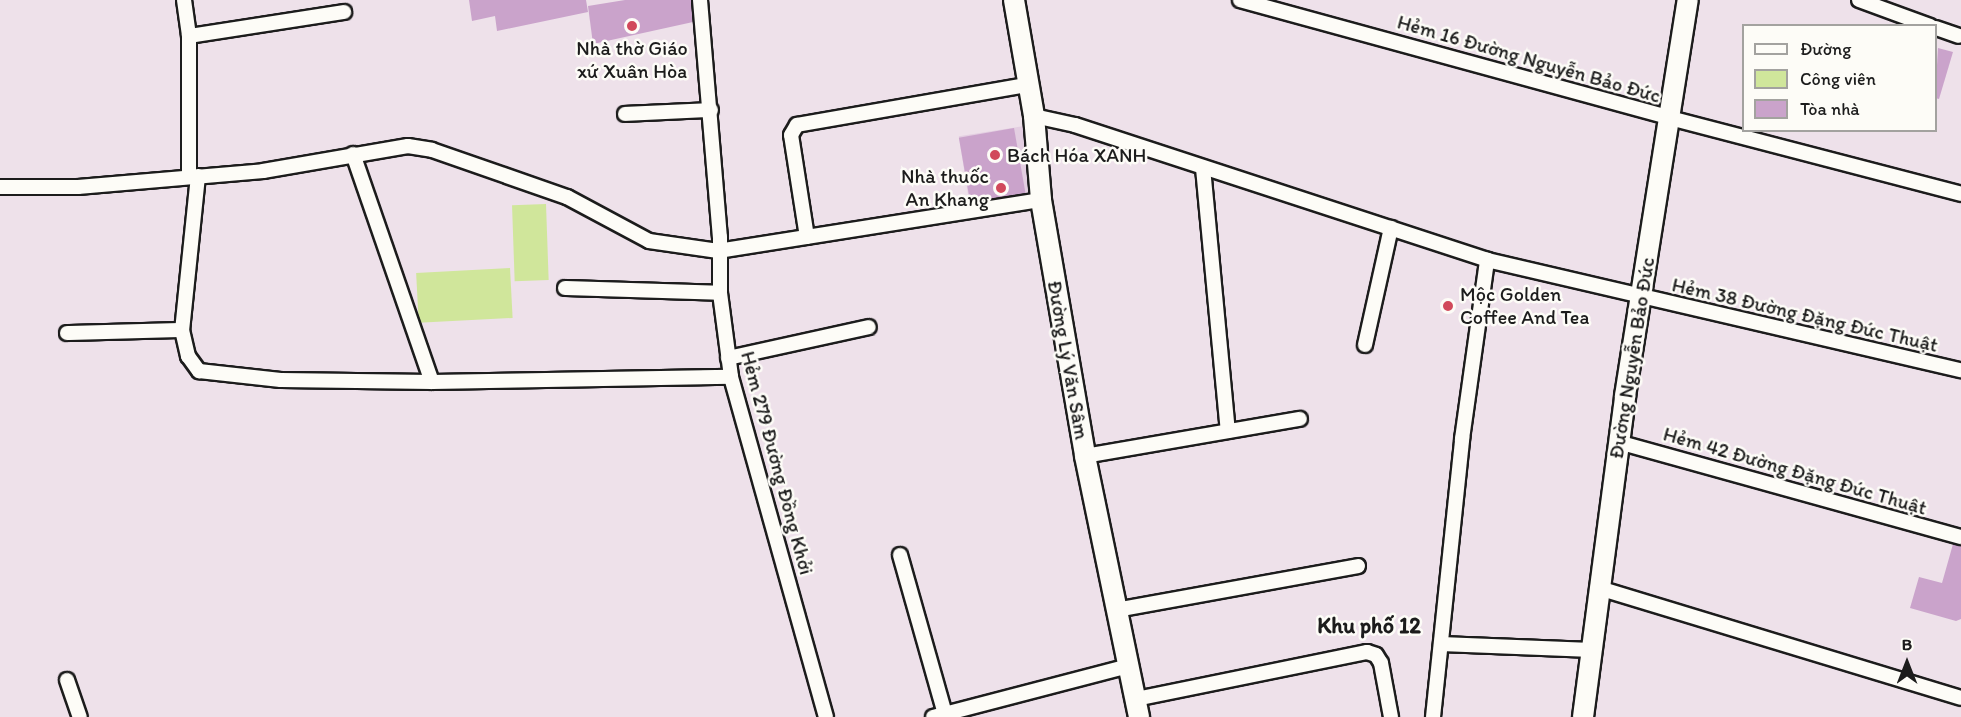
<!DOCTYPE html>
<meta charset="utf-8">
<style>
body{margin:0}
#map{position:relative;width:1961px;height:717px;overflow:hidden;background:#eee1ea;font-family:Itim,sans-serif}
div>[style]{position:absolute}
.built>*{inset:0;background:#e3cee1;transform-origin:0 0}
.green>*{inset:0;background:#d0e69b;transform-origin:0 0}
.building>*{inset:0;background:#caa3cb;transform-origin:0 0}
.roads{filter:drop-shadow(2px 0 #1c1c1c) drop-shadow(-2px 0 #1c1c1c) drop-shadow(0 2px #1c1c1c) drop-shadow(0 -2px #1c1c1c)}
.street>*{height:14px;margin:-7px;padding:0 7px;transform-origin:7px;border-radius:7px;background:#fdfcf7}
.secondary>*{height:20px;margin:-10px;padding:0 10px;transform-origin:10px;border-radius:10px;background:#fdfcf7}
.dots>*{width:16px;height:16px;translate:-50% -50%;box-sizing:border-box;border:3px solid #fdfcf7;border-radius:50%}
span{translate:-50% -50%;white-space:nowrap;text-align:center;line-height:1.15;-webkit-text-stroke:5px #fdfcf7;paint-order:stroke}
.poi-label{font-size:20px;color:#1c1c1c}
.left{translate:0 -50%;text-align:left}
.right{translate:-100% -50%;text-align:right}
.street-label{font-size:20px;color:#1c1c1c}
.quarter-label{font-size:22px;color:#1c1c1c;font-weight:700}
.legend{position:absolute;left:1742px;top:24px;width:195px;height:108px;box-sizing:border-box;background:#fdfcf7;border:2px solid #a3a29f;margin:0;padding:8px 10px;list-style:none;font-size:18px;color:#1c1c1c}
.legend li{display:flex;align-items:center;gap:12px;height:30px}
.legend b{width:30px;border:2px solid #a3a29f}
.north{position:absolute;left:1877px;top:633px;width:60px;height:60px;-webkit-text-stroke:4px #fdfcf7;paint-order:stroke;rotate:0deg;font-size:16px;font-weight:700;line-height:24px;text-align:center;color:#1c1c1c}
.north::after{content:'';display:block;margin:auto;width:21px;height:27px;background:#1c1c1c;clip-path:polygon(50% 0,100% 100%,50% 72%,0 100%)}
</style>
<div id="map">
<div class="built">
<div style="left:1024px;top:126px;width:69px;height:66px;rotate:81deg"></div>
</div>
<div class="green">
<div style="left:546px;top:204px;width:76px;height:34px;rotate:88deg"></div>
<div style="left:510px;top:268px;width:50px;height:94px;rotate:87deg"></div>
</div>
<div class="building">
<div style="clip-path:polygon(469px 0,586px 0,588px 12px,497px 31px,495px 16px,472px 21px)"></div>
<div style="clip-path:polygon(625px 0,691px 0,693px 22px,593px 44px,588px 6px)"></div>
<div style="clip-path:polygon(1938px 48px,1953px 52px,1939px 99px,1935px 98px)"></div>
<div style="left:1014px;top:128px;width:66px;height:56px;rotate:80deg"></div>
<div style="clip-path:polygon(1953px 544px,1961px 546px,1961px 619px,1956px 621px,1910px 608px,1919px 577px,1942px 583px)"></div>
</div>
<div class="roads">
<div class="street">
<div style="left:184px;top:0;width:36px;rotate:82deg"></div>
<div style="left:189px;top:36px;width:141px;rotate:90deg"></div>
<div style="left:700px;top:0;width:238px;rotate:85.2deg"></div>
<div style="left:720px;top:237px;width:56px;rotate:90deg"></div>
<div style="left:720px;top:293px;width:85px;rotate:82.5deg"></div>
<div style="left:731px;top:377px;width:353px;rotate:74.4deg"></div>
<div style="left:1240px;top:0;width:446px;rotate:15.3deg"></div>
<div style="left:1670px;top:118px;width:301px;rotate:14.6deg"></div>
<div style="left:1859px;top:0;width:76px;rotate:20.1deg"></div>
<div style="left:1936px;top:28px;width:24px;rotate:19deg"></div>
<div style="left:189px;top:36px;width:157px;rotate:-8.8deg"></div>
<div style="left:625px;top:114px;width:86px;rotate:-2.7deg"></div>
<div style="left:1034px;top:116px;width:42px;rotate:12.4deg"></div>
<div style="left:1075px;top:125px;width:434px;rotate:18.1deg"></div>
<div style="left:1487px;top:260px;width:487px;rotate:13.1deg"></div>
<div style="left:353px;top:154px;width:241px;rotate:70.9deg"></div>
<div style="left:1203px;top:168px;width:264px;rotate:84.6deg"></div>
<div style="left:198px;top:176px;width:155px;rotate:95.9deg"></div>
<div style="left:182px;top:330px;width:27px;rotate:77deg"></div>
<div style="left:188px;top:356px;width:19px;rotate:54deg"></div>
<div style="left:199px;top:371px;width:82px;rotate:6.3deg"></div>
<div style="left:281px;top:380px;width:151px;rotate:0.8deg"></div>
<div style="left:432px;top:382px;width:299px;rotate:-1deg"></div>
<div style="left:0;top:187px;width:78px"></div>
<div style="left:78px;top:187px;width:186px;rotate:-4.9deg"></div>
<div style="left:263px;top:171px;width:147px;rotate:-9.8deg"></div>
<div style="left:408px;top:146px;width:24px;rotate:9deg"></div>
<div style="left:432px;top:150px;width:143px;rotate:19.2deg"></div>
<div style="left:567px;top:197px;width:93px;rotate:28.2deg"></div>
<div style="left:649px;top:241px;width:70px;rotate:8.2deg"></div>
<div style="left:718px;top:251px;width:327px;rotate:-9deg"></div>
<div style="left:807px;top:237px;width:103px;rotate:-98.9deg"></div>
<div style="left:791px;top:135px;width:12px;rotate:-59deg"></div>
<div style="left:797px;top:125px;width:233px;rotate:-9.9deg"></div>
<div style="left:565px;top:288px;width:155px;rotate:1.8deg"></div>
<div style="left:67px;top:333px;width:115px;rotate:-1.5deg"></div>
<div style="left:1365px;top:345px;width:120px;rotate:-77.5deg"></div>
<div style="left:728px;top:358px;width:144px;rotate:-12.4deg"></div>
<div style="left:1618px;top:442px;width:356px;rotate:15.5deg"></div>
<div style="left:1085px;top:456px;width:218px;rotate:-9.8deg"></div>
<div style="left:900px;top:555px;width:165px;rotate:74.2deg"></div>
<div style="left:1599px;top:588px;width:378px;rotate:16.9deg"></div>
<div style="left:1116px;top:610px;width:246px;rotate:-10.3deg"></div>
<div style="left:1441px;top:644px;width:151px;rotate:2.3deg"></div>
<div style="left:67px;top:680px;width:39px;rotate:71deg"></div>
<div style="left:1136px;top:699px;width:236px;rotate:-11.5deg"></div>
<div style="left:1367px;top:652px;width:9px;rotate:18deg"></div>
<div style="left:1376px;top:655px;width:9px;rotate:58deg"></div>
<div style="left:1381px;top:663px;width:55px;rotate:79.5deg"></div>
<div style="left:933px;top:717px;width:203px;rotate:-14.6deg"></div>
<div style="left:1433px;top:717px;width:280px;rotate:-84deg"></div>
<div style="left:1462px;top:439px;width:181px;rotate:-82deg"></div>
</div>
<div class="secondary">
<div style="left:1014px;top:0;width:118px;rotate:80.2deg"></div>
<div style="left:1034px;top:116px;width:84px;rotate:85.2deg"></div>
<div style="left:1041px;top:200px;width:260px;rotate:80.2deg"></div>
<div style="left:1085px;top:456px;width:267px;rotate:78.3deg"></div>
<div style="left:1583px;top:717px;width:324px;rotate:-82.5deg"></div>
<div style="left:1625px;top:396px;width:401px;rotate:-81deg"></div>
</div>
</div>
<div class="dots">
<div style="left:632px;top:26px;background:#d1495b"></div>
<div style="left:995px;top:155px;background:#d1495b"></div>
<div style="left:1001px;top:188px;background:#d1495b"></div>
<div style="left:1448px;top:306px;background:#d1495b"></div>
</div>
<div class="poi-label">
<span style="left:632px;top:60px">Nhà thờ Giáo<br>xứ Xuân Hòa</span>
<span class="left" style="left:1007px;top:155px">Bách Hóa XANH</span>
<span class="right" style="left:989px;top:188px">Nhà thuốc<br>An Khang</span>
<span class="left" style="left:1460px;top:306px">Mộc Golden<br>Coffee And Tea</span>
</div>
<div class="street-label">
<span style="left:1529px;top:59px;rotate:16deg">Hẻm 16 Đường Nguyễn Bảo Đức</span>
<span style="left:1805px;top:315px;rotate:13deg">Hẻm 38 Đường Đặng Đức Thuật</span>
<span style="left:1632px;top:358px;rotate:-81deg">Đường Nguyễn Bảo Đức</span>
<span style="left:1068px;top:360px;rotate:80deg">Đường Lý Văn Sâm</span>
<span style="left:777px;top:463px;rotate:75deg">Hẻm 279 Đường Đồng Khởi</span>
<span style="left:1795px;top:471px;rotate:16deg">Hẻm 42 Đường Đặng Đức Thuật</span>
</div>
<div class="quarter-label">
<span style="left:1369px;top:626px">Khu phố 12</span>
</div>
<ul class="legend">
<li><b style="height:8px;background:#fdfcf7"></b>Đường</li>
<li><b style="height:16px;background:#d0e69b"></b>Công viên</li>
<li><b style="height:16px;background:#caa3cb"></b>Tòa nhà</li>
</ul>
<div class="north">B</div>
</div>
